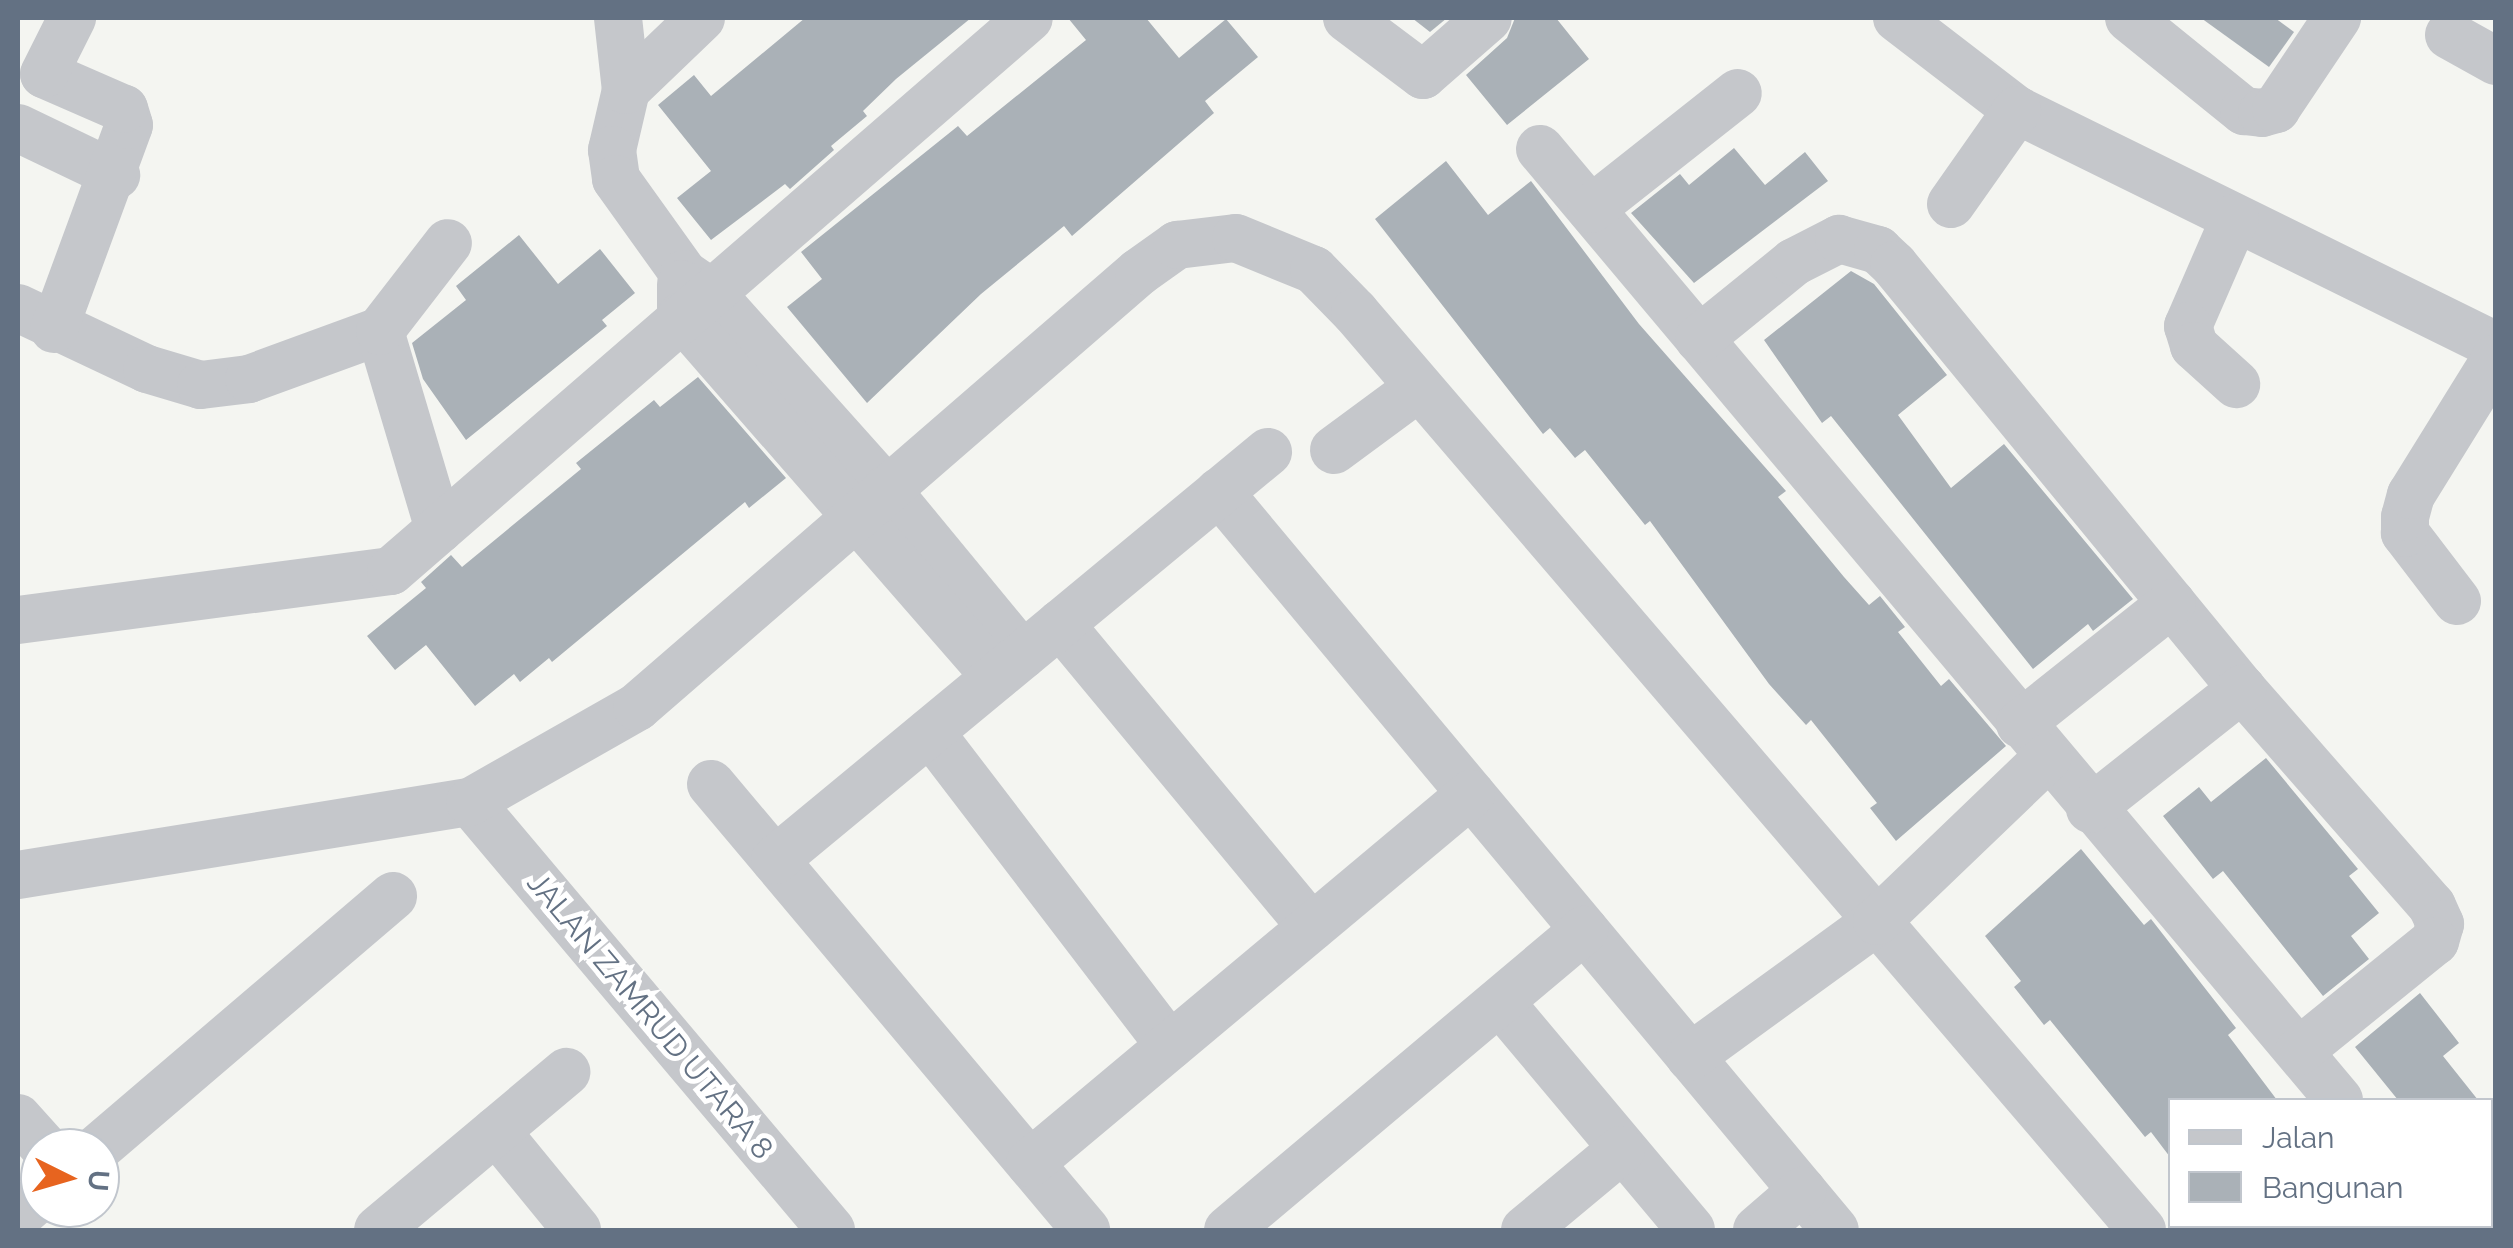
<!DOCTYPE html>
<style>
body{margin:0}
#map{position:relative;width:2513px;height:1248px;overflow:hidden;background:#f4f5f1;font-family:Raleway,sans-serif}
div>[style]{position:absolute}
.building>*{inset:0;background:#aab1b7}
.street>*{height:48px;margin:-24px;padding:0 24px;transform-origin:24px;border-radius:24px;background:#c5c7cb}
span{translate:-50% -50%;white-space:nowrap;text-align:center;line-height:1.15;-webkit-text-stroke:10px #fff;paint-order:stroke}
.street-label{font-size:30px;color:#637183}
.frame{position:absolute;inset:0;border:20px solid #637183;pointer-events:none}
.legend{position:absolute;left:2168px;top:1098px;width:325px;height:130px;box-sizing:border-box;background:#fff;border:2px solid #c1c6cd;margin:0;padding:12px 18px;list-style:none;font-size:30px;color:#637183}
.legend li{display:flex;align-items:center;gap:20px;height:50px}
.legend b{width:50px;border:2px solid #c1c6cd}
.north{position:absolute;left:20px;top:1128px;width:100px;height:100px;box-sizing:border-box;background:#fff;border:2px solid #c1c6cd;border-radius:50%;rotate:95deg;font-size:28px;font-weight:700;line-height:40px;text-align:center;color:#637183}
.north::after{content:'';display:block;margin:auto;width:35px;height:45px;background:#e7641f;clip-path:polygon(50% 0,100% 100%,50% 72%,0 100%)}
</style>
<div id="map">
<div class="building">
<div style="clip-path:polygon(805px 18px,971px 18px,896px 79px,863px 111px,867px 116px,831px 146px,834px 150px,790px 189px,785px 184px,711px 240px,677px 198px,711px 171px,658px 105px,694px 75px,711px 96px)"></div>
<div style="clip-path:polygon(1068px 18px,1146px 18px,1179px 58px,1226px 19px,1258px 57px,1205px 101px,1214px 113px,1072px 236px,1064px 226px,981px 294px,867px 403px,787px 307px,822px 279px,801px 252px,958px 126px,967px 136px,1086px 40px)"></div>
<div style="clip-path:polygon(1412px 18px,1447px 18px,1430px 32px)"></div>
<div style="clip-path:polygon(1515px 18px,1556px 18px,1589px 59px,1507px 125px,1466px 75px,1507px 38px)"></div>
<div style="clip-path:polygon(2201px 18px,2275px 18px,2294px 32px,2269px 67px)"></div>
<div style="clip-path:polygon(1734px 148px,1765px 185px,1805px 152px,1828px 181px,1694px 283px,1631px 213px,1680px 174px,1689px 185px)"></div>
<div style="clip-path:polygon(1446px 161px,1488px 215px,1531px 181px,1639px 324px,1786px 491px,1778px 497px,1844px 577px,1869px 605px,1880px 596px,1905px 627px,1898px 632px,1941px 686px,1949px 679px,2006px 746px,1896px 841px,1870px 808px,1877px 803px,1811px 720px,1806px 725px,1769px 684px,1650px 521px,1645px 525px,1585px 450px,1575px 458px,1550px 428px,1543px 434px,1375px 219px)"></div>
<div style="clip-path:polygon(519px 235px,558px 284px,600px 249px,635px 293px,602px 320px,607px 326px,466px 440px,423px 379px,412px 343px,466px 300px,456px 286px)"></div>
<div style="clip-path:polygon(1851px 271px,1874px 284px,1947px 375px,1898px 415px,1951px 488px,2004px 444px,2133px 599px,2093px 631px,2088px 624px,2033px 669px,1831px 416px,1822px 423px,1764px 340px)"></div>
<div style="clip-path:polygon(698px 377px,786px 478px,749px 508px,745px 502px,552px 662px,549px 658px,520px 682px,514px 674px,475px 706px,426px 645px,395px 670px,367px 636px,426px 588px,421px 582px,451px 555px,462px 567px,581px 469px,576px 463px,654px 400px,660px 407px)"></div>
<div style="clip-path:polygon(2266px 758px,2358px 869px,2349px 876px,2379px 913px,2351px 936px,2369px 959px,2323px 996px,2223px 871px,2213px 879px,2163px 816px,2199px 787px,2211px 802px)"></div>
<div style="clip-path:polygon(2081px 849px,2144px 925px,2151px 919px,2236px 1028px,2228px 1035px,2277px 1100px,2170px 1100px,2170px 1157px,2151px 1132px,2145px 1137px,2050px 1020px,2044px 1025px,2014px 987px,2021px 981px,1985px 936px)"></div>
<div style="clip-path:polygon(2420px 993px,2459px 1043px,2443px 1056px,2478px 1100px,2398px 1100px,2355px 1047px)"></div>
</div>
<div class="street">
<div style="left:618px;top:18px;width:72px;rotate:83.7deg"></div>
<div style="left:626px;top:90px;width:62px;rotate:103.1deg"></div>
<div style="left:612px;top:150px;width:29px;rotate:82deg"></div>
<div style="left:616px;top:179px;width:117px;rotate:54.4deg"></div>
<div style="left:684px;top:274px;width:30px;rotate:34deg"></div>
<div style="left:709px;top:291px;width:266px;rotate:48.2deg"></div>
<div style="left:886px;top:489px;width:215px;rotate:50.5deg"></div>
<div style="left:1347px;top:18px;width:95px;rotate:36.9deg"></div>
<div style="left:1423px;top:75px;width:86px;rotate:-41.2deg"></div>
<div style="left:1897px;top:18px;width:151px;rotate:37.5deg"></div>
<div style="left:2017px;top:110px;width:534px;rotate:26.23deg"></div>
<div style="left:2129px;top:18px;width:148px;rotate:39deg"></div>
<div style="left:2244px;top:111px;width:18px;rotate:6deg"></div>
<div style="left:2262px;top:113px;width:15px;rotate:-16deg"></div>
<div style="left:2276px;top:109px;width:110px;rotate:-56.2deg"></div>
<div style="left:2449px;top:35px;width:54px;rotate:29deg"></div>
<div style="left:626px;top:90px;width:104px;rotate:-43.8deg"></div>
<div style="left:18px;top:128px;width:109px;rotate:25.6deg"></div>
<div style="left:1540px;top:149px;width:1242px;rotate:49.96deg"></div>
<div style="left:1951px;top:204px;width:115px;rotate:-54.9deg"></div>
<div style="left:1591px;top:209px;width:187px;rotate:-38.3deg"></div>
<div style="left:2235px;top:218px;width:118px;rotate:113.5deg"></div>
<div style="left:2188px;top:326px;width:21px;rotate:73deg"></div>
<div style="left:2194px;top:346px;width:57px;rotate:42.1deg"></div>
<div style="left:681px;top:284px;width:32px;rotate:90deg"></div>
<div style="left:681px;top:316px;width:479px;rotate:48.9deg"></div>
<div style="left:18px;top:308px;width:143px;rotate:25.3deg"></div>
<div style="left:147px;top:369px;width:56px;rotate:16.5deg"></div>
<div style="left:201px;top:385px;width:48px;rotate:-7.1deg"></div>
<div style="left:249px;top:379px;width:140px;rotate:-20.1deg"></div>
<div style="left:380px;top:331px;width:207px;rotate:73.4deg"></div>
<div style="left:54px;top:329px;width:217px;rotate:-69.8deg"></div>
<div style="left:129px;top:125px;width:17px;rotate:-107deg"></div>
<div style="left:124px;top:109px;width:87px;rotate:-156.4deg"></div>
<div style="left:44px;top:74px;width:63px;rotate:-63.4deg"></div>
<div style="left:380px;top:331px;width:111px;rotate:-52.3deg"></div>
<div style="left:1699px;top:339px;width:122px;rotate:-39deg"></div>
<div style="left:1794px;top:262px;width:51px;rotate:-27.1deg"></div>
<div style="left:1839px;top:239px;width:41px;rotate:15.8deg"></div>
<div style="left:1878px;top:250px;width:22px;rotate:43deg"></div>
<div style="left:1894px;top:265px;width:549px;rotate:50.62deg"></div>
<div style="left:2242px;top:689px;width:288px;rotate:48.8deg"></div>
<div style="left:2432px;top:906px;width:20px;rotate:66deg"></div>
<div style="left:2440px;top:924px;width:18px;rotate:106deg"></div>
<div style="left:2435px;top:941px;width:175px;rotate:141deg"></div>
<div style="left:1334px;top:450px;width:104px;rotate:-36.4deg"></div>
<div style="left:1219px;top:492px;width:961px;rotate:50.15deg"></div>
<div style="left:2457px;top:601px;width:86px;rotate:-127.4deg"></div>
<div style="left:2405px;top:533px;width:16px;rotate:-90deg"></div>
<div style="left:2405px;top:517px;width:23px;rotate:-75deg"></div>
<div style="left:2411px;top:495px;width:161px;rotate:-58.2deg"></div>
<div style="left:18px;top:620px;width:376px;rotate:-7.5deg"></div>
<div style="left:391px;top:571px;width:844px;rotate:-40.92deg"></div>
<div style="left:1060px;top:624px;width:394px;rotate:50.3deg"></div>
<div style="left:2020px;top:724px;width:194px;rotate:-38.5deg"></div>
<div style="left:930px;top:732px;width:395px;rotate:52.6deg"></div>
<div style="left:711px;top:784px;width:583px;rotate:49.94deg"></div>
<div style="left:470px;top:802px;width:560px;rotate:49.85deg"></div>
<div style="left:2090px;top:809px;width:194px;rotate:-38.3deg"></div>
<div style="left:775px;top:860px;width:640px;rotate:-39.61deg"></div>
<div style="left:18px;top:875px;width:458px;rotate:-9.2deg"></div>
<div style="left:470px;top:802px;width:192px;rotate:-29.6deg"></div>
<div style="left:637px;top:707px;width:664px;rotate:-40.91deg"></div>
<div style="left:1139px;top:272px;width:47px;rotate:-35.4deg"></div>
<div style="left:1177px;top:245px;width:59px;rotate:-6.8deg"></div>
<div style="left:1236px;top:238px;width:84px;rotate:22.3deg"></div>
<div style="left:1314px;top:270px;width:59px;rotate:45.7deg"></div>
<div style="left:1355px;top:312px;width:1209px;rotate:49.39deg"></div>
<div style="left:1500px;top:1002px;width:297px;rotate:50deg"></div>
<div style="left:1690px;top:1057px;width:231px;rotate:-36deg"></div>
<div style="left:1877px;top:921px;width:236px;rotate:-43.8deg"></div>
<div style="left:18px;top:1118px;width:40px;rotate:48deg"></div>
<div style="left:496px;top:1131px;width:128px;rotate:50.7deg"></div>
<div style="left:98px;top:1148px;width:388px;rotate:-40.5deg"></div>
<div style="left:1030px;top:1163px;width:575px;rotate:-39.92deg"></div>
<div style="left:18px;top:1216px;width:29px;rotate:-41deg"></div>
<div style="left:2440px;top:1226px;width:6px;rotate:45deg"></div>
<div style="left:378px;top:1230px;width:246px;rotate:-40deg"></div>
<div style="left:1228px;top:1230px;width:466px;rotate:-40.1deg"></div>
<div style="left:1525px;top:1230px;width:125px;rotate:-39.8deg"></div>
<div style="left:1757px;top:1230px;width:60px;rotate:-40.9deg"></div>
</div>
<div class="street-label">
<span style="left:650px;top:1016px;rotate:50deg">JALAN ZAMRUD UTARA 8</span>
</div>
<div class="frame"></div>
<ul class="legend">
<li><b style="height:12px;background:#c5c7cb"></b>Jalan</li>
<li><b style="height:28px;background:#aab1b7"></b>Bangunan</li>
</ul>
<div class="north">U</div>
</div>
